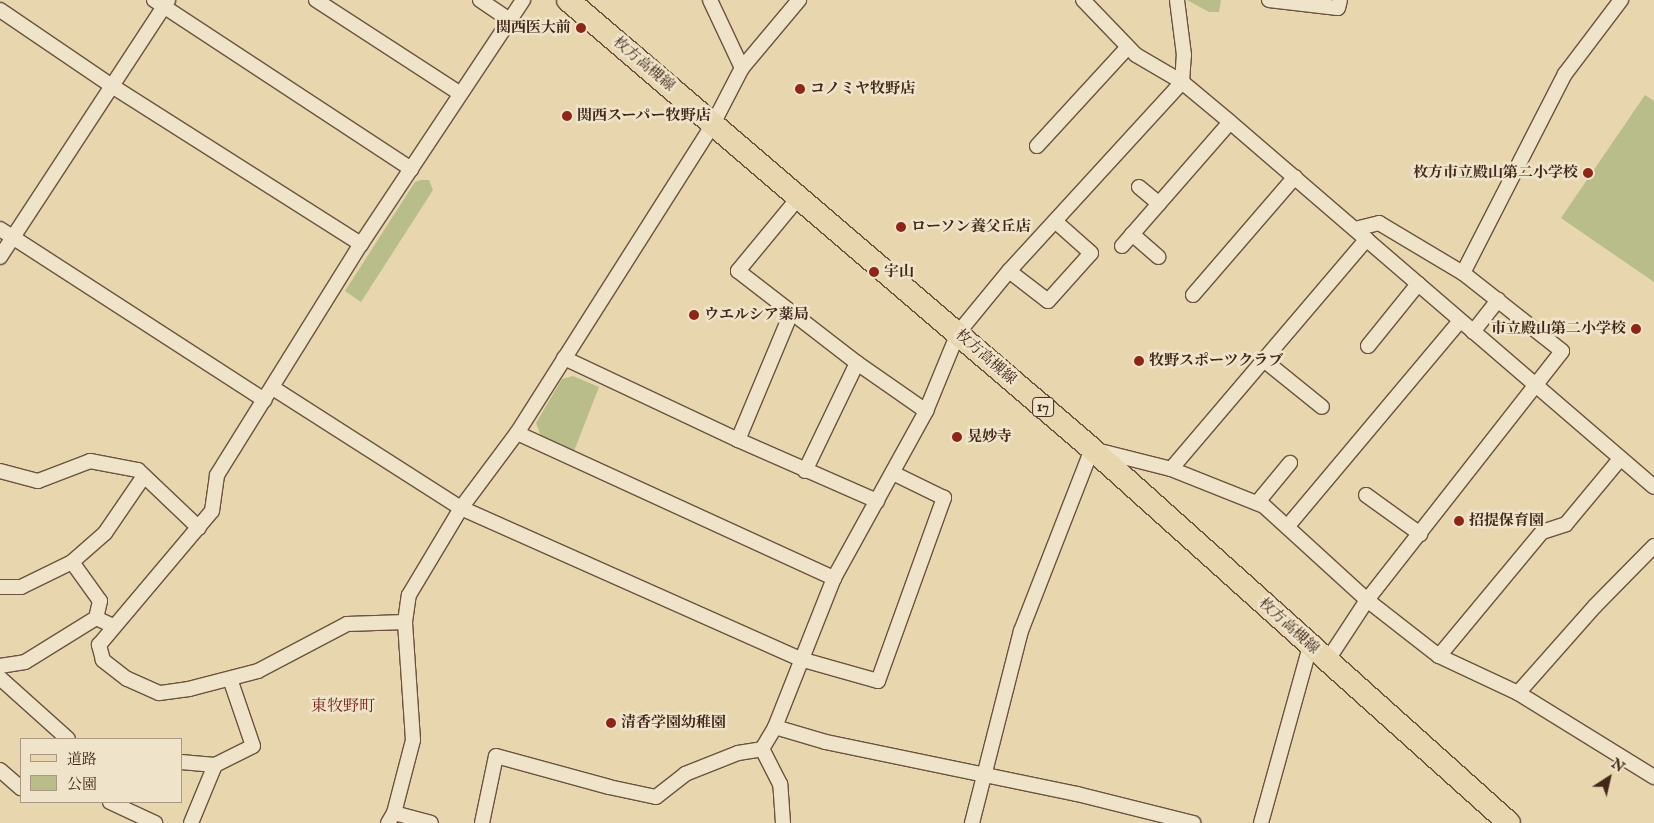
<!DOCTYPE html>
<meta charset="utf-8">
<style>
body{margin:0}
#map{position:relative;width:1654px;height:823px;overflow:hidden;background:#e7d6ae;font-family:"IM FELL English","Noto Serif JP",serif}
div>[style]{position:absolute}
.green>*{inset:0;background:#b8bd89}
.roads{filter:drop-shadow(1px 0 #6b533f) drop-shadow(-1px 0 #6b533f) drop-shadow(0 1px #6b533f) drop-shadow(0 -1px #6b533f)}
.minor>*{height:14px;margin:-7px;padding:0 7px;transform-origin:7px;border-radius:7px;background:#efe4ca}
.primary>*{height:22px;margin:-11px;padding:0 11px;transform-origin:11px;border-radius:11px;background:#e7d6ae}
.dots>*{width:14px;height:14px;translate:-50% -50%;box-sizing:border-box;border:2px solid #efe4ca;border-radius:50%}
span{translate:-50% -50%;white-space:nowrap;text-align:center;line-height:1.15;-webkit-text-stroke:5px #efe4ca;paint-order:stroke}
.shield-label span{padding:1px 4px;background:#efe4ca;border:1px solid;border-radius:4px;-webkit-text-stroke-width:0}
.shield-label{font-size:14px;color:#42271a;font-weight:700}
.poi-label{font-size:15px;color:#42271a;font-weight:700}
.right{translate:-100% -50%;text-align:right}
.left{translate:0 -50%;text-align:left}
.street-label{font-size:15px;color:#42271a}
.neighbourhood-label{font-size:16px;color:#7a1f14}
.legend{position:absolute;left:20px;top:738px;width:162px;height:65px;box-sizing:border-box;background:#efe4ca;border:1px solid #aa9884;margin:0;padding:6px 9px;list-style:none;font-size:15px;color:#42271a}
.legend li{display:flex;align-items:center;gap:10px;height:25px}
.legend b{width:25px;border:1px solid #aa9884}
.north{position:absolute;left:1584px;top:753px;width:50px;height:50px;-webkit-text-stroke:4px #efe4ca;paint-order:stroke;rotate:35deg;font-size:14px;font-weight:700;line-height:20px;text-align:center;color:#42271a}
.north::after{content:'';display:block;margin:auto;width:18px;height:22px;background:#42271a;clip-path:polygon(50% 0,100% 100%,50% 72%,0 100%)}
</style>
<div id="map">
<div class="green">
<div style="clip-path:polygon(1187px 0,1221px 0,1219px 12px,1209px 12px)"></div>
<div style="clip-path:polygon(1645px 95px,1654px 101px,1654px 282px,1561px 218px)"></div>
<div style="clip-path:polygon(421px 180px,429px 180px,433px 190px,361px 302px,345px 291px,415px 182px)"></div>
<div style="clip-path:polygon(573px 376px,599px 387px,574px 451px,542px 439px,536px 423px,562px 379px)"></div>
</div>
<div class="roads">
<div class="minor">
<div style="left:154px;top:0;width:308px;rotate:33.3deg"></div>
<div style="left:316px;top:0;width:171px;rotate:33deg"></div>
<div style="left:480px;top:0;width:36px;rotate:34deg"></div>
<div style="left:710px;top:0;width:75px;rotate:64.8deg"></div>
<div style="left:1083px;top:0;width:76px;rotate:46.1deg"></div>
<div style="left:1136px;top:55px;width:53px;rotate:30.4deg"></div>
<div style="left:1182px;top:82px;width:62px;rotate:39.8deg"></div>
<div style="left:1230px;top:122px;width:559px;rotate:40.72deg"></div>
<div style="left:1269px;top:0;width:69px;rotate:6.6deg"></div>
<div style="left:1338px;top:8px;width:8px;rotate:-76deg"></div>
<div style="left:0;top:10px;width:135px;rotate:34.2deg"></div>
<div style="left:112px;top:86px;width:295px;rotate:32.4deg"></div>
<div style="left:1037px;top:146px;width:134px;rotate:-47.4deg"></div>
<div style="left:1139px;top:187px;width:26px;rotate:40deg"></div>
<div style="left:799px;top:197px;width:96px;rotate:129.5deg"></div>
<div style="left:738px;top:271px;width:150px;rotate:37.7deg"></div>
<div style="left:857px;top:363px;width:84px;rotate:34.8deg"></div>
<div style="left:0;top:229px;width:315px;rotate:32.9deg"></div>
<div style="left:1355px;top:229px;width:25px;rotate:-14deg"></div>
<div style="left:1379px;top:223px;width:98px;rotate:30.8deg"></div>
<div style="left:1463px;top:273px;width:224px;rotate:-62.9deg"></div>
<div style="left:1565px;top:74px;width:93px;rotate:-52.9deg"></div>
<div style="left:1132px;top:234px;width:35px;rotate:41deg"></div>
<div style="left:1122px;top:246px;width:164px;rotate:-48.9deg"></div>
<div style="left:0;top:257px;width:307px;rotate:-56.8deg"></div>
<div style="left:1009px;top:271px;width:49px;rotate:37.6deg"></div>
<div style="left:1048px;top:301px;width:64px;rotate:-48.1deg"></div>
<div style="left:1091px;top:253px;width:48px;rotate:-138.4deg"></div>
<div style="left:1193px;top:295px;width:156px;rotate:-49.2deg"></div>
<div style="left:1473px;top:332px;width:41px;rotate:-52deg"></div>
<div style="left:1368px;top:346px;width:80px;rotate:-51.1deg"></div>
<div style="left:564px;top:358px;width:192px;rotate:25.2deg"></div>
<div style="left:738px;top:440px;width:152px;rotate:23.7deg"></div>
<div style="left:1265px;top:361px;width:73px;rotate:38.9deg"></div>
<div style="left:273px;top:388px;width:223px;rotate:32.6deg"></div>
<div style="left:461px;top:508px;width:371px;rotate:24deg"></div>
<div style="left:800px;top:659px;width:81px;rotate:15.8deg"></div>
<div style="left:878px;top:681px;width:195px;rotate:-70.2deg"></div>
<div style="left:944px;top:498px;width:57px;rotate:-153.9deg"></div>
<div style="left:517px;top:433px;width:349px;rotate:24.6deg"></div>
<div style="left:738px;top:440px;width:138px;rotate:-67.3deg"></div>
<div style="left:1171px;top:469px;width:302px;rotate:-49.6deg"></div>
<div style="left:0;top:471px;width:39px;rotate:15deg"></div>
<div style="left:38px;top:481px;width:56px;rotate:-21deg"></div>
<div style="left:90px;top:461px;width:49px;rotate:10.6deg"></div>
<div style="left:138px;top:470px;width:84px;rotate:43.6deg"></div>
<div style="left:805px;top:471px;width:120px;rotate:-64.3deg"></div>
<div style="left:1366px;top:495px;width:67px;rotate:35.8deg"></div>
<div style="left:1257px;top:503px;width:52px;rotate:-50.5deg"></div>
<div style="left:1287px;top:527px;width:269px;rotate:-50deg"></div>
<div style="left:72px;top:562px;width:48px;rotate:54.3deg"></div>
<div style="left:100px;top:601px;width:17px;rotate:103deg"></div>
<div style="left:0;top:587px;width:21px"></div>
<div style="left:21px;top:587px;width:57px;rotate:-26.1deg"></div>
<div style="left:72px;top:562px;width:44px;rotate:-41.3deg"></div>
<div style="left:105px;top:533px;width:69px;rotate:-55.6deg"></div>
<div style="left:405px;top:622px;width:58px;rotate:178deg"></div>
<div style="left:347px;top:624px;width:101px;rotate:152.2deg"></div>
<div style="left:258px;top:671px;width:71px;rotate:165.4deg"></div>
<div style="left:189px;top:689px;width:30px;rotate:172deg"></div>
<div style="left:159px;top:693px;width:35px;rotate:-156deg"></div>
<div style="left:127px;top:679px;width:31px;rotate:-142deg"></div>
<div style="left:103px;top:660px;width:16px;rotate:-105deg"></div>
<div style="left:99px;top:645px;width:175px;rotate:-49.9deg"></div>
<div style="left:212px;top:511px;width:36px;rotate:-82deg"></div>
<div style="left:217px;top:475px;width:272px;rotate:-58.1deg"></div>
<div style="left:361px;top:244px;width:293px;rotate:-56.4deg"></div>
<div style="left:1439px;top:656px;width:161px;rotate:-50.3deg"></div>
<div style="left:1542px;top:532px;width:25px;rotate:-18deg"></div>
<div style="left:1566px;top:524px;width:85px;rotate:-50.3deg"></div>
<div style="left:1327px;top:661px;width:73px;rotate:-56.7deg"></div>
<div style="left:1367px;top:600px;width:316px;rotate:-51.9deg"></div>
<div style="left:1562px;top:351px;width:126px;rotate:-141.8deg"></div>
<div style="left:0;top:666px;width:25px;rotate:-9deg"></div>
<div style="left:25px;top:662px;width:84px;rotate:-31.8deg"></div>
<div style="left:96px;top:618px;width:19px;rotate:25deg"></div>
<div style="left:0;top:678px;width:91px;rotate:41.9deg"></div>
<div style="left:1518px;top:693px;width:116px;rotate:-48.5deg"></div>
<div style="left:1595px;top:606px;width:84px;rotate:-45.5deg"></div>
<div style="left:775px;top:727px;width:53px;rotate:16.4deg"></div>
<div style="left:826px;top:742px;width:256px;rotate:11.7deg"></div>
<div style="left:1077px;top:794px;width:120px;rotate:14deg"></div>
<div style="left:181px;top:762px;width:34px;rotate:5deg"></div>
<div style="left:215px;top:765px;width:42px;rotate:-26.6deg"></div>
<div style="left:253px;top:746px;width:71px;rotate:-108.9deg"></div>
<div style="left:0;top:770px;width:28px;rotate:41deg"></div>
<div style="left:110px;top:802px;width:50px;rotate:25deg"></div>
<div style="left:394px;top:813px;width:75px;rotate:-75.4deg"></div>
<div style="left:413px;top:740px;width:118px;rotate:-93.9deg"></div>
<div style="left:405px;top:622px;width:27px;rotate:-82deg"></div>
<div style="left:409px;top:595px;width:101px;rotate:-59.1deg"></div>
<div style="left:461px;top:508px;width:94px;rotate:-53.3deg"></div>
<div style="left:517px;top:433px;width:368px;rotate:-57.6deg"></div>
<div style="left:714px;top:122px;width:61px;rotate:-62.6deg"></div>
<div style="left:742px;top:68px;width:89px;rotate:-50deg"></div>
<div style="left:191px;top:823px;width:63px;rotate:-67.5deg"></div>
<div style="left:388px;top:823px;width:12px;rotate:-59deg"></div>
<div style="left:394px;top:813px;width:38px;rotate:15deg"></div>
<div style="left:482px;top:823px;width:68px;rotate:-78.2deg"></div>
<div style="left:496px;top:756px;width:117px;rotate:15.3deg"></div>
<div style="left:609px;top:787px;width:48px;rotate:12deg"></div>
<div style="left:656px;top:797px;width:37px;rotate:-38deg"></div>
<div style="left:685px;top:774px;width:57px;rotate:-21.6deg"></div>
<div style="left:738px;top:753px;width:24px;rotate:-9deg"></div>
<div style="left:783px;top:823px;width:39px;rotate:-94deg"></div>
<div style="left:780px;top:784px;width:39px;rotate:-117deg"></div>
<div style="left:762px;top:749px;width:26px;rotate:-59deg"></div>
<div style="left:775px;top:727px;width:160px;rotate:-68.4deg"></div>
<div style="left:834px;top:578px;width:191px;rotate:-61.1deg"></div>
<div style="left:926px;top:411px;width:84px;rotate:-67.7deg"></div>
<div style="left:958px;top:333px;width:80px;rotate:-50.6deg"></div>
<div style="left:1009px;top:271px;width:256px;rotate:-47.5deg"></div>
<div style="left:1182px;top:82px;width:27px;rotate:-86deg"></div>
<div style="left:1184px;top:55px;width:55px;rotate:-97.3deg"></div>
<div style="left:972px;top:823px;width:198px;rotate:-75.7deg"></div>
<div style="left:1021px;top:631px;width:195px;rotate:-68.7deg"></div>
<div style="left:1092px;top:449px;width:81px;rotate:14.2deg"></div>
<div style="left:1171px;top:469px;width:100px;rotate:21.7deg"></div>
<div style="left:1264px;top:506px;width:139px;rotate:42.4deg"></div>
<div style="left:1367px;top:600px;width:91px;rotate:37.9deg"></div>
<div style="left:1439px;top:656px;width:87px;rotate:25.1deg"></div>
<div style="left:1518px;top:693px;width:160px;rotate:31.7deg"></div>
<div style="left:1261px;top:823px;width:184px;rotate:-74.5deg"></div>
</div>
<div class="primary">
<div style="left:568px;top:0;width:690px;rotate:40.59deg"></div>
<div style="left:1092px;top:449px;width:560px;rotate:41.89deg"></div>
</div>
</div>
<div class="dots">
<div style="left:581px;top:28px;background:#8f2418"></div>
<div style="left:800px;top:89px;background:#8f2418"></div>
<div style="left:567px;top:116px;background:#8f2418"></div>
<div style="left:1588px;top:173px;background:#8f2418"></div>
<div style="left:901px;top:227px;background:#8f2418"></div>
<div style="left:874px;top:272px;background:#8f2418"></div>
<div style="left:694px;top:315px;background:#8f2418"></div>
<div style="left:1636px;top:329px;background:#8f2418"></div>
<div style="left:1139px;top:361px;background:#8f2418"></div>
<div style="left:957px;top:437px;background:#8f2418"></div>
<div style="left:1459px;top:521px;background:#8f2418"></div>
<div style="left:611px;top:723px;background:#8f2418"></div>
</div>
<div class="shield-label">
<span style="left:1043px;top:407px">17</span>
</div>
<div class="poi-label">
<span class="right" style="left:571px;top:28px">関西医大前</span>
<span class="left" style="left:810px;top:89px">コノミヤ牧野店</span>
<span class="left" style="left:577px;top:116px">関西スーパー牧野店</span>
<span class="right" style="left:1578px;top:173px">枚方市立殿山第二小学校</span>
<span class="left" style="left:911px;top:227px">ローソン養父丘店</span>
<span class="left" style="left:884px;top:272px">宇山</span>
<span class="left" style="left:704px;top:315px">ウエルシア薬局</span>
<span class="right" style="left:1626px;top:329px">市立殿山第二小学校</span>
<span class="left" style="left:1149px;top:361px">牧野スポーツクラブ</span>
<span class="left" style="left:967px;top:437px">晃妙寺</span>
<span class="left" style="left:1469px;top:521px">招提保育園</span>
<span class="left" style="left:621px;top:723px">清香学園幼稚園</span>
</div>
<div class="street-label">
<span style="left:644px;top:64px;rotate:40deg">枚方高槻線</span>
<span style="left:986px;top:357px;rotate:41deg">枚方高槻線</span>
<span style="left:1289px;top:626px;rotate:42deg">枚方高槻線</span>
</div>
<div class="neighbourhood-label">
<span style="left:343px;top:707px">東牧野町</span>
</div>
<ul class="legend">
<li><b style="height:6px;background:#e7d6ae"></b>道路</li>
<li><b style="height:14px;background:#b8bd89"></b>公園</li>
</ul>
<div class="north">N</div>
</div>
